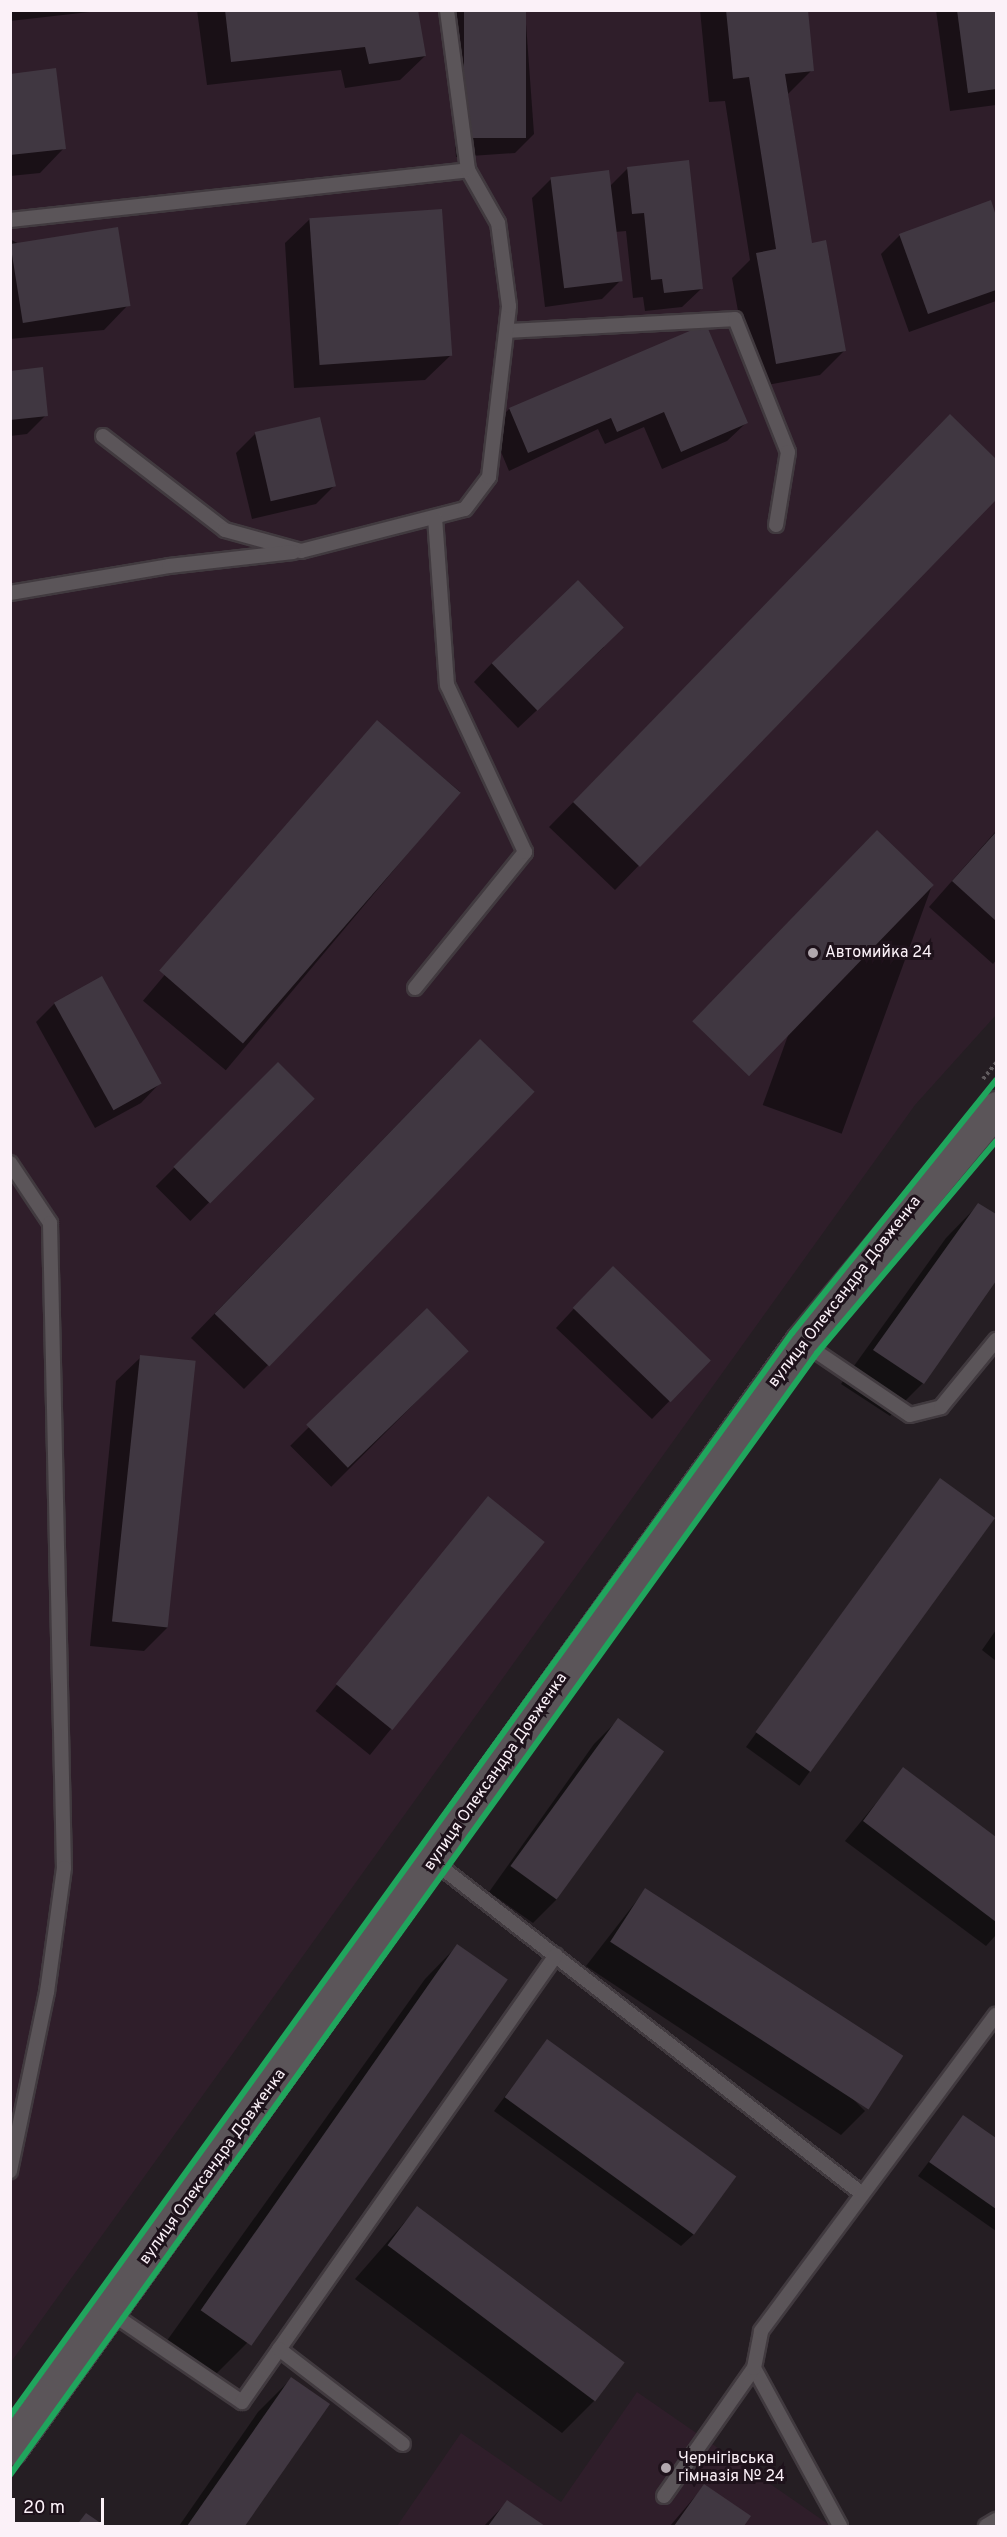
<!DOCTYPE html>
<meta charset="utf-8">
<style>
body{margin:0}
#map{position:relative;width:1007px;height:2537px;overflow:hidden;background:#251e23;font-family:Overpass,sans-serif}
div>[style]{position:absolute}
.built>*{inset:0;background:#2f1e2a}
.shadow>*{inset:0;background:#0007;transform-origin:0 0}
.building>*{inset:0;background:#403741;transform-origin:0 0}
.path>*{height:4px;margin-top:-2px;transform-origin:0;background:repeating-linear-gradient(90deg,#605b5e 0 3px,transparent 0 6px)}
.roads{filter:drop-shadow(2px 0 #413a3f) drop-shadow(-2px 0 #413a3f) drop-shadow(0 2px #413a3f) drop-shadow(0 -2px #413a3f)}
.service>*{height:14px;margin:-7px;padding:0 7px;transform-origin:7px;border-radius:7px;background:#5b5559}
.secondary>*{height:33px;margin:-16.5px;padding:0 16.5px;transform-origin:16.5px;border-radius:16.5px;background:#5b5559}
.cycleway>*{height:6px;margin:-3px;padding:0 3px;transform-origin:3px;border-radius:3px;background:#20a55d}
.dots>*{width:16px;height:16px;translate:-50% -50%;box-sizing:border-box;border:3px solid #1e121b;border-radius:50%}
span{translate:-50% -50%;white-space:nowrap;text-align:center;line-height:1.15;-webkit-text-stroke:6px #1e121b;paint-order:stroke}
.poi-label{font-size:16px;color:#fbf1f8}
.left{translate:0 -50%;text-align:left}
.street-label{font-size:16px;color:#fbf1f8}
.frame{position:absolute;inset:0;border:12px solid #fbf1f8;pointer-events:none}
.scale{position:absolute;left:12px;top:2498px;width:92px;height:27px;box-sizing:border-box;border:3px solid #fbf1f8;border-top:0;padding-left:8px;font-size:18px;line-height:21px;white-space:nowrap;color:#fbf1f8;-webkit-text-stroke:4px #1e121b;paint-order:stroke}
</style>
<div id="map">
<div class="built">
<div style="clip-path:polygon(11px 11px,996px 11px,996px 1015px,915px 1105px,11px 2362px)"></div>
<div style="clip-path:polygon(637px 2392px,831px 2526px,397px 2526px,461px 2433px,561px 2502px)"></div>
</div>
<div class="shadow">
<div style="clip-path:polygon(10px 10px,107px 10px,10px 21px)"></div>
<div style="clip-path:polygon(197px 10px,417px 10px,425px 56px,400px 80px,345px 88px,341px 70px,207px 85px)"></div>
<div style="clip-path:polygon(447px 10px,525px 10px,534px 134px,515px 153px,456px 157px)"></div>
<div style="clip-path:polygon(700px 10px,806px 10px,812px 70px,788px 94px,811px 245px,844px 351px,820px 375px,752px 388px,732px 278px,750px 260px,725px 101px,709px 102px)"></div>
<div style="clip-path:polygon(936px 10px,996px 10px,996px 105px,950px 111px)"></div>
<div style="clip-path:polygon(10px 76px,64px 148px,40px 173px,10px 176px)"></div>
<div style="clip-path:polygon(628px 168px,701px 289px,682px 307px,645px 311px,643px 297px,633px 298px,626px 231px,615px 232px,621px 280px,602px 299px,545px 307px,532px 198px,551px 179px,609px 187px)"></div>
<div style="clip-path:polygon(990px 202px,996px 220px,996px 301px,909px 332px,881px 254px,900px 235px)"></div>
<div style="clip-path:polygon(310px 219px,450px 356px,425px 380px,294px 388px,285px 243px)"></div>
<div style="clip-path:polygon(10px 239px,128px 305px,104px 330px,10px 339px)"></div>
<div style="clip-path:polygon(706px 326px,746px 423px,727px 441px,662px 469px,644px 427px,605px 444px,598px 429px,509px 471px,491px 428px,509px 409px)"></div>
<div style="clip-path:polygon(10px 373px,46px 415px,27px 434px,10px 436px)"></div>
<div style="clip-path:polygon(950px 416px,996px 461px,996px 498px,615px 890px,549px 827px)"></div>
<div style="clip-path:polygon(255px 434px,335px 485px,316px 504px,252px 519px,236px 453px)"></div>
<div style="clip-path:polygon(604px 647px,518px 728px,474px 682px,492px 663px)"></div>
<div style="left:377px;top:722px;width:108px;height:364px;rotate:40deg"></div>
<div style="clip-path:polygon(996px 831px,996px 960px,993px 964px,929px 907px)"></div>
<div style="left:853px;top:857px;width:84px;height:264px;rotate:20deg"></div>
<div style="clip-path:polygon(55px 1003px,159px 1084px,141px 1103px,95px 1128px,36px 1022px)"></div>
<div style="left:278px;top:1064px;width:49px;height:173px;rotate:45deg"></div>
<div style="clip-path:polygon(455px 1065px,268px 1365px,244px 1389px,191px 1338px)"></div>
<div style="clip-path:polygon(978px 1205px,996px 1216px,996px 1278px,923px 1383px,890px 1416px,841px 1384px,946px 1238px)"></div>
<div style="clip-path:polygon(594px 1287px,709px 1360px,652px 1419px,556px 1328px)"></div>
<div style="left:426px;top:1310px;width:58px;height:192px;rotate:45deg"></div>
<div style="clip-path:polygon(141px 1357px,168px 1627px,144px 1651px,90px 1646px,116px 1381px)"></div>
<div style="left:940px;top:1480px;width:66px;height:330px;rotate:36deg"></div>
<div style="left:488px;top:1498px;width:70px;height:274px;rotate:39deg"></div>
<div style="clip-path:polygon(996px 1630px,996px 1661px,982px 1650px)"></div>
<div style="clip-path:polygon(618px 1720px,557px 1899px,533px 1923px,489px 1892px,594px 1744px)"></div>
<div style="clip-path:polygon(904px 1769px,996px 1839px,996px 1935px,986px 1946px,845px 1841px)"></div>
<div style="clip-path:polygon(645px 1890px,865px 2111px,841px 2135px,586px 1966px)"></div>
<div style="clip-path:polygon(457px 1946px,247px 2343px,214px 2376px,166px 2342px,425px 1979px)"></div>
<div style="clip-path:polygon(547px 2041px,694px 2234px,681px 2246px,494px 2111px)"></div>
<div style="clip-path:polygon(963px 2117px,996px 2140px,996px 2231px,918px 2176px)"></div>
<div style="clip-path:polygon(417px 2208px,595px 2400px,562px 2433px,355px 2279px)"></div>
<div style="clip-path:polygon(291px 2379px,327px 2404px,243px 2526px,179px 2526px,258px 2412px)"></div>
<div style="clip-path:polygon(704px 2486px,749px 2517px,742px 2526px,670px 2526px)"></div>
<div style="clip-path:polygon(507px 2502px,543px 2526px,484px 2526px)"></div>
</div>
<div class="building">
<div style="clip-path:polygon(225px 10px,418px 10px,426px 56px,369px 64px,365px 47px,231px 62px)"></div>
<div style="left:464px;top:10px;width:62px;height:128px"></div>
<div style="clip-path:polygon(726px 10px,808px 10px,814px 71px,785px 74px,812px 243px,826px 240px,846px 351px,776px 364px,756px 253px,776px 249px,749px 77px,733px 79px)"></div>
<div style="clip-path:polygon(957px 10px,996px 10px,996px 89px,968px 93px)"></div>
<div style="clip-path:polygon(56px 68px,66px 149px,10px 155px,10px 74px)"></div>
<div style="clip-path:polygon(689px 160px,703px 289px,664px 293px,662px 279px,651px 280px,644px 213px,632px 214px,627px 167px)"></div>
<div style="left:609px;top:170px;width:112px;height:59px;rotate:83deg"></div>
<div style="clip-path:polygon(991px 200px,996px 216px,996px 290px,928px 314px,899px 234px)"></div>
<div style="left:442px;top:209px;width:147px;height:133px;rotate:86deg"></div>
<div style="left:118px;top:227px;width:80px;height:109px;rotate:81deg"></div>
<div style="clip-path:polygon(706px 324px,748px 423px,681px 452px,664px 412px,617px 432px,611px 418px,528px 453px,509px 408px)"></div>
<div style="clip-path:polygon(43px 367px,48px 416px,10px 420px,10px 371px)"></div>
<div style="clip-path:polygon(950px 414px,996px 459px,996px 500px,640px 867px,573px 802px)"></div>
<div style="left:320px;top:417px;width:71px;height:67px;rotate:77deg"></div>
<div style="left:578px;top:580px;width:66px;height:120px;rotate:46deg"></div>
<div style="left:377px;top:720px;width:111px;height:332px;rotate:41deg"></div>
<div style="left:877px;top:830px;width:79px;height:266px;rotate:44deg"></div>
<div style="clip-path:polygon(996px 832px,996px 921px,952px 881px)"></div>
<div style="left:102px;top:976px;width:123px;height:55px;rotate:61deg"></div>
<div style="left:480px;top:1039px;width:76px;height:382px;rotate:44deg"></div>
<div style="left:278px;top:1062px;width:52px;height:148px;rotate:45deg"></div>
<div style="clip-path:polygon(978px 1203px,996px 1214px,996px 1281px,924px 1384px,873px 1350px)"></div>
<div style="left:613px;top:1266px;width:136px;height:58px;rotate:44deg"></div>
<div style="left:427px;top:1308px;width:60px;height:168px;rotate:46deg"></div>
<div style="left:140px;top:1355px;width:56px;height:268px;rotate:6deg"></div>
<div style="left:940px;top:1478px;width:68px;height:314px;rotate:36deg"></div>
<div style="left:488px;top:1496px;width:73px;height:242px;rotate:39deg"></div>
<div style="left:618px;top:1718px;width:57px;height:183px;rotate:36deg"></div>
<div style="clip-path:polygon(903px 1767px,996px 1837px,996px 1922px,863px 1821px)"></div>
<div style="left:645px;top:1888px;width:308px;height:64px;rotate:33deg"></div>
<div style="left:457px;top:1944px;width:62px;height:447px;rotate:35deg"></div>
<div style="left:547px;top:2039px;width:234px;height:72px;rotate:36deg"></div>
<div style="clip-path:polygon(963px 2115px,996px 2138px,996px 2209px,929px 2162px)"></div>
<div style="left:417px;top:2206px;width:260px;height:49px;rotate:37deg"></div>
<div style="clip-path:polygon(291px 2377px,330px 2404px,245px 2526px,187px 2526px)"></div>
<div style="clip-path:polygon(704px 2484px,751px 2516px,744px 2526px,674px 2526px)"></div>
<div style="clip-path:polygon(507px 2500px,545px 2526px,488px 2526px)"></div>
<div style="clip-path:polygon(86px 2513px,105px 2526px,76px 2526px)"></div>
</div>
<div class="path">
<div style="left:983px;top:1079px;width:21px;rotate:-51deg"></div>
</div>
<div class="roads">
<div class="service">
<div style="left:10px;top:220px;width:461px;rotate:-6.2deg"></div>
<div style="left:507px;top:331px;width:228px;rotate:-3deg"></div>
<div style="left:735px;top:319px;width:143px;rotate:68.3deg"></div>
<div style="left:788px;top:452px;width:74px;rotate:99.3deg"></div>
<div style="left:103px;top:436px;width:154px;rotate:37.6deg"></div>
<div style="left:225px;top:530px;width:79px;rotate:15.4deg"></div>
<div style="left:301px;top:551px;width:169px;rotate:-14.4deg"></div>
<div style="left:465px;top:509px;width:40px;rotate:-53deg"></div>
<div style="left:489px;top:477px;width:172px;rotate:-83.3deg"></div>
<div style="left:509px;top:306px;width:84px;rotate:-97.5deg"></div>
<div style="left:498px;top:223px;width:61px;rotate:-119.5deg"></div>
<div style="left:468px;top:170px;width:161px;rotate:-97.5deg"></div>
<div style="left:10px;top:593px;width:161px;rotate:-9.6deg"></div>
<div style="left:169px;top:566px;width:125px;rotate:-6.4deg"></div>
<div style="left:415px;top:988px;width:175px;rotate:-51deg"></div>
<div style="left:525px;top:852px;width:184px;rotate:-115deg"></div>
<div style="left:447px;top:685px;width:168px;rotate:-94.1deg"></div>
<div style="left:10px;top:1163px;width:72px;rotate:56.3deg"></div>
<div style="left:50px;top:1223px;width:645px;rotate:88.76deg"></div>
<div style="left:64px;top:1868px;width:125px;rotate:97.8deg"></div>
<div style="left:47px;top:1992px;width:183px;rotate:101.7deg"></div>
<div style="left:802px;top:1342px;width:130px;rotate:34.1deg"></div>
<div style="left:910px;top:1415px;width:32px;rotate:-14deg"></div>
<div style="left:941px;top:1407px;width:87px;rotate:-50.6deg"></div>
<div style="left:433px;top:1861px;width:542px;rotate:37.8deg"></div>
<div style="left:108px;top:2311px;width:162px;rotate:34.2deg"></div>
<div style="left:242px;top:2402px;width:546px;rotate:-54.91deg"></div>
<div style="left:279px;top:2349px;width:156px;rotate:37.5deg"></div>
<div style="left:754px;top:2368px;width:180px;rotate:61.4deg"></div>
<div style="left:664px;top:2496px;width:156px;rotate:-54.9deg"></div>
<div style="left:754px;top:2368px;width:38px;rotate:-79deg"></div>
<div style="left:761px;top:2331px;width:394px;rotate:-53.4deg"></div>
<div style="left:986px;top:2526px;width:12px;rotate:-31deg"></div>
</div>
<div class="secondary">
<div style="left:10px;top:2448px;width:1360px;rotate:-54.39deg"></div>
<div style="left:802px;top:1342px;width:304px;rotate:-50.3deg"></div>
</div>
</div>
<div class="cycleway">
<div style="left:10px;top:2416px;width:1336px;rotate:-54.17deg"></div>
<div style="left:792px;top:1333px;width:325px;rotate:-51.1deg"></div>
<div style="left:10px;top:2475px;width:1382px;rotate:-54.27deg"></div>
<div style="left:817px;top:1353px;width:277px;rotate:-49.8deg"></div>
</div>
<div class="dots">
<div style="left:813px;top:953px;background:#b0a7ad"></div>
<div style="left:666px;top:2468px;background:#b0a7ad"></div>
</div>
<div class="poi-label">
<span class="left" style="left:825px;top:953px">Автомийка 24</span>
<span class="left" style="left:678px;top:2468px">Чернігівська<br>гімназія № 24</span>
</div>
<div class="street-label">
<span style="left:845px;top:1292px;rotate:-52deg">вулиця Олександра Довженка</span>
<span style="left:496px;top:1772px;rotate:-55deg">вулиця Олександра Довженка</span>
<span style="left:213px;top:2167px;rotate:-54deg">вулиця Олександра Довженка</span>
</div>
<div class="frame"></div>
<div class="scale">20 m</div>
</div>
